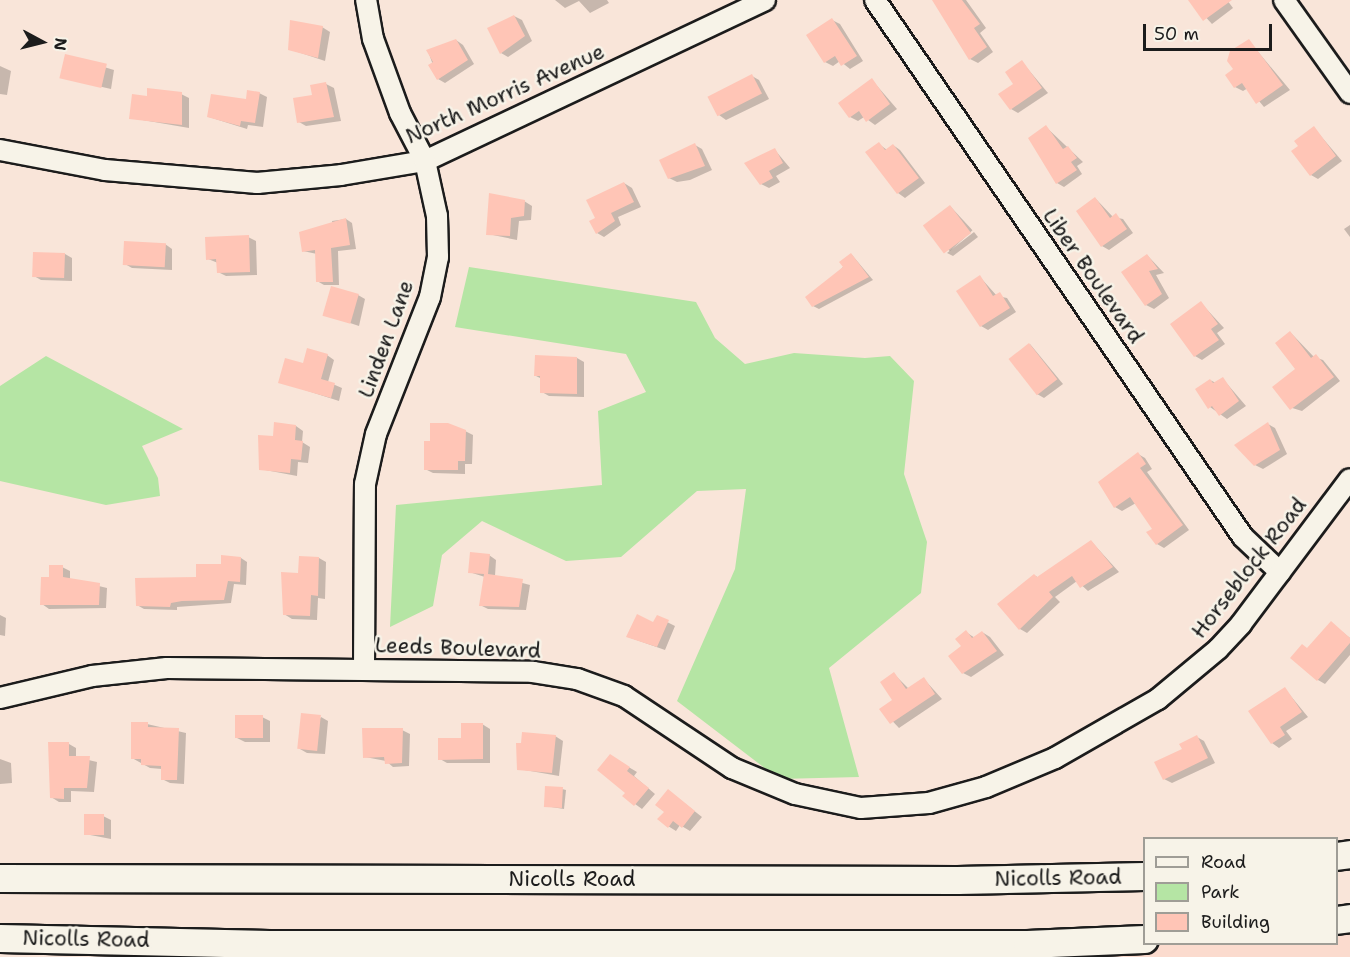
<!DOCTYPE html>
<style>
body{margin:0}
#map{position:relative;width:1350px;height:957px;overflow:hidden;background:#f9e5d9;font-family:"Shantell Sans",sans-serif}
div>[style]{position:absolute}
.built>*{inset:0;background:#fbdbce}
.green>*{inset:0;background:#b5e5a4}
.shadow>*{inset:0;background:#0003;transform-origin:0 0}
.building>*{inset:0;background:#ffc5b6;transform-origin:0 0}
.roads{filter:drop-shadow(2px 0 #1c1c1c) drop-shadow(-2px 0 #1c1c1c) drop-shadow(0 2px #1c1c1c) drop-shadow(0 -2px #1c1c1c)}
.minor>*{height:20px;margin:-10px;padding:0 10px;transform-origin:10px;border-radius:10px;background:#f7f3e8}
.highway>*{height:27px;margin:-13.5px;padding:0 13.5px;transform-origin:13.5px;border-radius:13.5px;background:#f7f3e8}
span{translate:-50% -50%;white-space:nowrap;text-align:center;line-height:1.15;-webkit-text-stroke:5px #f7f3e8;paint-order:stroke}
.street-label{font-size:21px;color:#1c1c1c}
.legend{position:absolute;left:1143px;top:837px;width:195px;height:108px;box-sizing:border-box;background:#f7f3e8;border:2px solid #9f9d96;margin:0;padding:8px 10px;list-style:none;font-size:18px;color:#1c1c1c}
.legend li{display:flex;align-items:center;gap:12px;height:30px}
.legend b{width:30px;border:2px solid #9f9d96}
.north{position:absolute;left:12px;top:12px;width:60px;height:60px;-webkit-text-stroke:4px #f7f3e8;paint-order:stroke;rotate:97deg;font-size:16px;font-weight:700;line-height:24px;text-align:center;color:#1c1c1c}
.north::after{content:'';display:block;margin:auto;width:21px;height:27px;background:#1c1c1c;clip-path:polygon(50% 0,100% 100%,50% 72%,0 100%)}
.scale{position:absolute;left:1143px;top:24px;width:129px;height:27px;box-sizing:border-box;border:3px solid #1c1c1c;border-top:0;padding-left:8px;font-size:18px;line-height:21px;white-space:nowrap;color:#1c1c1c;-webkit-text-stroke:4px #f7f3e8;paint-order:stroke}
</style>
<div id="map">
<div class="built">
<div style="clip-path:polygon(1350px 918px,1350px 957px,487px 957px,1144px 944px,1336px 944px,1337px 920px)"></div>
</div>
<div class="green">
<div style="clip-path:polygon(469px 267px,696px 302px,715px 338px,745px 364px,794px 353px,865px 358px,890px 356px,914px 381px,904px 474px,927px 542px,921px 593px,829px 668px,859px 777px,779px 779px,677px 701px,735px 569px,746px 489px,697px 491px,621px 557px,566px 561px,482px 521px,442px 555px,433px 606px,390px 627px,396px 505px,602px 485px,598px 411px,646px 392px,626px 354px,455px 327px)"></div>
<div style="clip-path:polygon(46px 356px,183px 429px,142px 446px,158px 478px,160px 496px,106px 505px,0 481px,0 386px)"></div>
</div>
<div class="shadow">
<div style="clip-path:polygon(555px 0,607px 0,609px 3px,590px 13px,579px 1px,565px 8px)"></div>
<div style="clip-path:polygon(934px 0,966px 0,986px 28px,980px 33px,993px 52px,978px 63px,970px 59px)"></div>
<div style="clip-path:polygon(1190px 0,1227px 0,1233px 8px,1212px 24px)"></div>
<div style="clip-path:polygon(514px 16px,522px 20px,532px 41px,508px 57px,501px 53px)"></div>
<div style="clip-path:polygon(832px 20px,840px 24px,863px 61px,850px 69px,840px 61px,833px 66px,825px 62px)"></div>
<div style="clip-path:polygon(322px 27px,330px 32px,325px 61px,289px 49px)"></div>
<div style="clip-path:polygon(456px 40px,463px 45px,474px 64px,445px 83px,438px 79px,428px 51px)"></div>
<div style="clip-path:polygon(1249px 41px,1290px 90px,1264px 107px,1248px 88px,1243px 91px,1235px 87px,1235px 70px)"></div>
<div style="clip-path:polygon(67px 56px,114px 70px,111px 89px,63px 78px)"></div>
<div style="clip-path:polygon(1022px 62px,1048px 93px,1018px 113px,1011px 109px)"></div>
<div style="clip-path:polygon(0 66px,11px 71px,7px 95px,0 94px)"></div>
<div style="clip-path:polygon(752px 76px,759px 80px,769px 99px,726px 120px,719px 115px)"></div>
<div style="clip-path:polygon(872px 80px,897px 109px,875px 125px,864px 117px,858px 121px,850px 117px,840px 103px)"></div>
<div style="clip-path:polygon(326px 84px,334px 88px,341px 121px,306px 126px,299px 122px)"></div>
<div style="clip-path:polygon(259px 93px,267px 97px,263px 127px,248px 125px,247px 129px,209px 117px)"></div>
<div style="clip-path:polygon(181px 94px,189px 98px,189px 128px,131px 118px,148px 97px)"></div>
<div style="clip-path:polygon(1046px 127px,1083px 162px,1077px 166px,1082px 174px,1064px 187px,1057px 183px)"></div>
<div style="clip-path:polygon(1314px 128px,1342px 161px,1318px 179px,1311px 175px,1300px 146px)"></div>
<div style="clip-path:polygon(879px 144px,887px 150px,893px 145px,900px 150px,925px 183px,905px 198px,898px 193px,867px 152px)"></div>
<div style="clip-path:polygon(695px 145px,702px 149px,712px 170px,690px 180px,677px 182px,669px 178px)"></div>
<div style="clip-path:polygon(775px 150px,790px 168px,776px 176px,780px 182px,769px 188px,761px 184px)"></div>
<div style="clip-path:polygon(624px 183px,632px 188px,641px 207px,618px 217px,621px 225px,604px 237px,597px 233px)"></div>
<div style="clip-path:polygon(1096px 199px,1113px 217px,1123px 219px,1133px 233px,1109px 250px,1102px 246px)"></div>
<div style="clip-path:polygon(524px 201px,532px 206px,531px 220px,519px 221px,517px 240px,488px 234px)"></div>
<div style="left:950px;top:206px;width:33px;height:31px;rotate:47deg"></div>
<div style="clip-path:polygon(346px 219px,352px 223px,356px 249px,338px 251px,339px 285px,324px 285px,317px 281px,317px 254px,303px 251px,333px 226px,332px 221px)"></div>
<div style="clip-path:polygon(1350px 225px,1350px 237px,1344px 229px)"></div>
<div style="clip-path:polygon(974px 232px,978px 237px,953px 256px,947px 253px)"></div>
<div style="clip-path:polygon(248px 237px,256px 241px,257px 275px,226px 276px,218px 272px,218px 263px,208px 259px)"></div>
<div style="clip-path:polygon(165px 244px,172px 249px,172px 270px,132px 268px,125px 264px)"></div>
<div style="clip-path:polygon(34px 254px,65px 254px,72px 258px,72px 281px,41px 280px,34px 276px)"></div>
<div style="clip-path:polygon(852px 255px,873px 280px,819px 309px,813px 306px)"></div>
<div style="clip-path:polygon(1147px 255px,1164px 273px,1156px 275px,1169px 298px,1154px 309px,1146px 305px)"></div>
<div style="clip-path:polygon(980px 277px,997px 296px,1007px 298px,1016px 312px,988px 330px,981px 326px)"></div>
<div style="clip-path:polygon(358px 295px,365px 299px,359px 326px,326px 315px)"></div>
<div style="clip-path:polygon(1201px 303px,1224px 328px,1217px 333px,1225px 344px,1202px 360px,1195px 356px)"></div>
<div style="clip-path:polygon(1291px 333px,1314px 357px,1323px 360px,1340px 381px,1302px 411px,1289px 407px,1297px 369px)"></div>
<div style="clip-path:polygon(1030px 344px,1063px 384px,1044px 398px,1037px 394px)"></div>
<div style="clip-path:polygon(327px 355px,334px 360px,328px 382px,342px 388px,339px 401px,280px 382px,304px 365px)"></div>
<div style="clip-path:polygon(577px 358px,584px 362px,584px 397px,549px 396px,542px 392px,542px 379px,536px 376px)"></div>
<div style="clip-path:polygon(1223px 379px,1246px 406px,1227px 419px,1210px 407px,1210px 380px,1216px 383px)"></div>
<div style="clip-path:polygon(1268px 424px,1275px 428px,1287px 454px,1263px 469px,1255px 465px)"></div>
<div style="clip-path:polygon(296px 426px,303px 431px,302px 442px,310px 447px,308px 463px,298px 462px,297px 476px,260px 469px,274px 438px)"></div>
<div style="clip-path:polygon(465px 431px,473px 435px,472px 464px,465px 464px,465px 474px,433px 473px,425px 469px)"></div>
<div style="clip-path:polygon(1138px 454px,1145px 458px,1152px 469px,1147px 472px,1189px 530px,1164px 548px,1157px 544px,1154px 529px,1136px 503px,1122px 511px,1115px 507px)"></div>
<div style="clip-path:polygon(1091px 541px,1119px 572px,1088px 591px,1077px 581px,1055px 597px,1060px 602px,1027px 633px,1020px 629px,1000px 604px,1034px 575px,1039px 578px)"></div>
<div style="clip-path:polygon(489px 555px,496px 560px,495px 576px,530px 585px,526px 610px,488px 609px,480px 605px,485px 577px,469px 572px)"></div>
<div style="clip-path:polygon(241px 558px,247px 562px,246px 585px,234px 584px,231px 603px,177px 607px,177px 610px,144px 609px,137px 605px)"></div>
<div style="clip-path:polygon(319px 558px,326px 562px,325px 599px,318px 598px,317px 620px,292px 619px,284px 614px,300px 575px)"></div>
<div style="clip-path:polygon(62px 567px,70px 571px,70px 579px,107px 588px,106px 608px,49px 609px,42px 604px,50px 578px)"></div>
<div style="clip-path:polygon(0 615px,6px 618px,5px 636px,0 635px)"></div>
<div style="clip-path:polygon(657px 617px,675px 626px,665px 650px,628px 637px,654px 624px)"></div>
<div style="clip-path:polygon(1331px 623px,1350px 638px,1350px 655px,1325px 684px,1318px 680px,1308px 649px)"></div>
<div style="clip-path:polygon(966px 632px,975px 638px,982px 632px,990px 637px,1004px 655px,971px 677px,963px 673px)"></div>
<div style="clip-path:polygon(894px 674px,909px 689px,924px 679px,942px 699px,899px 728px,881px 709px,894px 701px)"></div>
<div style="clip-path:polygon(1285px 689px,1308px 717px,1286px 731px,1292px 739px,1279px 748px,1272px 743px)"></div>
<div style="clip-path:polygon(262px 717px,270px 721px,270px 742px,245px 742px,237px 738px)"></div>
<div style="clip-path:polygon(321px 717px,328px 721px,325px 754px,307px 753px,300px 749px)"></div>
<div style="clip-path:polygon(147px 724px,186px 733px,184px 784px,170px 783px,162px 779px,162px 769px,150px 768px,132px 758px)"></div>
<div style="clip-path:polygon(482px 724px,490px 729px,490px 763px,447px 763px,440px 759px)"></div>
<div style="clip-path:polygon(402px 730px,410px 734px,409px 766px,393px 767px,386px 761px,365px 757px)"></div>
<div style="clip-path:polygon(555px 736px,563px 741px,559px 776px,519px 769px)"></div>
<div style="clip-path:polygon(1197px 737px,1204px 741px,1215px 763px,1172px 783px,1164px 779px)"></div>
<div style="clip-path:polygon(69px 744px,76px 748px,76px 757px,97px 762px,94px 792px,71px 791px,71px 802px,59px 802px,51px 797px)"></div>
<div style="clip-path:polygon(610px 756px,637px 772px,634px 776px,655px 794px,642px 809px,624px 796px,627px 792px)"></div>
<div style="clip-path:polygon(0 759px,11px 763px,12px 783px,0 784px)"></div>
<div style="clip-path:polygon(562px 789px,566px 790px,564px 809px,545px 806px)"></div>
<div style="clip-path:polygon(669px 791px,702px 817px,690px 831px,680px 825px,676px 831px,668px 826px)"></div>
<div style="clip-path:polygon(103px 816px,111px 820px,111px 839px,85px 834px)"></div>
</div>
<div class="building">
<div style="clip-path:polygon(932px 0,962px 0,980px 24px,974px 28px,987px 47px,969px 60px)"></div>
<div style="clip-path:polygon(1188px 0,1232px 0,1203px 21px)"></div>
<div style="clip-path:polygon(514px 15px,525px 36px,500px 54px,487px 28px)"></div>
<div style="clip-path:polygon(832px 18px,857px 56px,841px 66px,835px 56px,824px 63px,806px 35px)"></div>
<div style="clip-path:polygon(290px 20px,323px 26px,318px 58px,288px 50px)"></div>
<div style="clip-path:polygon(456px 39px,468px 60px,437px 80px,428px 65px,433px 62px,426px 50px)"></div>
<div style="clip-path:polygon(1249px 39px,1283px 85px,1256px 104px,1242px 83px,1234px 88px,1225px 75px,1233px 69px,1227px 61px,1230px 51px)"></div>
<div style="left:65px;top:54px;width:43px;height:25px;rotate:13deg"></div>
<div style="clip-path:polygon(1022px 60px,1042px 88px,1010px 110px,998px 94px,1013px 84px,1005px 72px)"></div>
<div style="left:752px;top:74px;width:22px;height:50px;rotate:63deg"></div>
<div style="clip-path:polygon(872px 78px,890px 104px,866px 122px,859px 111px,849px 118px,838px 103px)"></div>
<div style="clip-path:polygon(326px 82px,334px 117px,297px 123px,293px 98px,312px 95px,310px 85px)"></div>
<div style="clip-path:polygon(147px 88px,182px 92px,182px 125px,129px 119px,132px 94px,147px 96px)"></div>
<div style="clip-path:polygon(247px 90px,260px 92px,255px 123px,241px 121px,240px 126px,207px 117px,211px 94px,246px 99px)"></div>
<div style="clip-path:polygon(1046px 125px,1063px 149px,1068px 146px,1077px 158px,1071px 162px,1077px 170px,1056px 184px,1028px 138px)"></div>
<div style="clip-path:polygon(1314px 126px,1336px 156px,1310px 176px,1291px 151px,1298px 146px,1294px 141px)"></div>
<div style="clip-path:polygon(879px 142px,885px 150px,893px 144px,919px 178px,897px 194px,865px 152px)"></div>
<div style="clip-path:polygon(695px 143px,705px 166px,668px 179px,659px 160px)"></div>
<div style="clip-path:polygon(775px 148px,783px 163px,769px 171px,773px 178px,760px 185px,744px 163px)"></div>
<div style="clip-path:polygon(624px 182px,634px 202px,611px 213px,615px 221px,596px 234px,589px 221px,595px 218px,586px 200px)"></div>
<div style="clip-path:polygon(489px 193px,525px 200px,524px 216px,511px 218px,510px 236px,486px 235px)"></div>
<div style="clip-path:polygon(1095px 197px,1110px 218px,1116px 213px,1127px 229px,1101px 247px,1076px 211px)"></div>
<div style="left:950px;top:205px;width:35px;height:34px;rotate:53deg"></div>
<div style="clip-path:polygon(346px 218px,350px 245px,331px 248px,333px 282px,316px 282px,315px 250px,302px 252px,299px 232px)"></div>
<div style="clip-path:polygon(249px 235px,250px 272px,217px 273px,216px 259px,206px 260px,205px 237px)"></div>
<div style="left:124px;top:241px;width:42px;height:24px;rotate:3deg"></div>
<div style="left:33px;top:252px;width:32px;height:25px;rotate:2deg"></div>
<div style="clip-path:polygon(851px 253px,869px 277px,812px 307px,805px 297px,843px 267px,839px 262px)"></div>
<div style="clip-path:polygon(1147px 254px,1158px 269px,1149px 271px,1162px 294px,1145px 306px,1121px 272px)"></div>
<div style="clip-path:polygon(980px 275px,993px 296px,1000px 292px,1010px 308px,980px 327px,956px 291px)"></div>
<div style="left:331px;top:286px;width:29px;height:31px;rotate:16deg"></div>
<div style="clip-path:polygon(1201px 301px,1218px 324px,1211px 329px,1219px 340px,1194px 357px,1170px 324px)"></div>
<div style="clip-path:polygon(1290px 331px,1311px 358px,1316px 354px,1334px 377px,1290px 410px,1272px 387px,1295px 369px,1275px 343px)"></div>
<div style="left:1029px;top:343px;width:46px;height:26px;rotate:52deg"></div>
<div style="clip-path:polygon(307px 348px,328px 354px,321px 379px,335px 383px,331px 398px,278px 383px,285px 358px,303px 363px)"></div>
<div style="clip-path:polygon(535px 355px,577px 357px,577px 394px,540px 393px,540px 376px,534px 376px)"></div>
<div style="clip-path:polygon(1223px 377px,1239px 401px,1219px 416px,1212px 406px,1208px 409px,1195px 389px,1210px 379px,1213px 383px)"></div>
<div style="clip-path:polygon(274px 422px,296px 425px,295px 440px,303px 441px,301px 460px,291px 459px,290px 473px,259px 470px,258px 435px,273px 436px)"></div>
<div style="clip-path:polygon(1268px 422px,1280px 450px,1254px 466px,1234px 445px)"></div>
<div style="clip-path:polygon(430px 423px,448px 423px,466px 430px,465px 461px,458px 461px,458px 470px,424px 470px,424px 441px,430px 441px)"></div>
<div style="clip-path:polygon(1138px 452px,1146px 464px,1140px 468px,1183px 525px,1156px 545px,1146px 532px,1152px 529px,1130px 497px,1114px 508px,1098px 482px)"></div>
<div style="clip-path:polygon(1091px 540px,1113px 567px,1080px 588px,1072px 576px,1049px 592px,1053px 597px,1019px 630px,997px 604px,1034px 574px,1037px 577px)"></div>
<div style="clip-path:polygon(470px 552px,490px 554px,488px 574px,523px 579px,519px 607px,479px 606px,484px 574px,468px 573px)"></div>
<div style="clip-path:polygon(221px 555px,241px 557px,240px 582px,228px 581px,224px 600px,182px 601px,171px 603px,170px 607px,136px 606px,135px 578px,196px 577px,196px 564px,221px 564px)"></div>
<div style="clip-path:polygon(299px 556px,319px 557px,318px 596px,311px 595px,310px 616px,283px 615px,281px 572px,298px 573px)"></div>
<div style="clip-path:polygon(49px 565px,63px 565px,63px 577px,100px 583px,99px 605px,40px 605px,41px 577px,49px 577px)"></div>
<div style="clip-path:polygon(637px 614px,653px 622px,657px 615px,669px 620px,657px 647px,626px 637px)"></div>
<div style="clip-path:polygon(1331px 621px,1350px 638px,1350px 643px,1317px 681px,1290px 658px,1302px 644px,1307px 648px)"></div>
<div style="clip-path:polygon(966px 630px,972px 638px,982px 631px,997px 651px,962px 674px,948px 656px,961px 646px,955px 639px)"></div>
<div style="clip-path:polygon(894px 672px,906px 689px,924px 677px,935px 694px,890px 724px,879px 709px,892px 700px,880px 682px)"></div>
<div style="clip-path:polygon(1285px 687px,1302px 712px,1280px 727px,1285px 735px,1271px 744px,1248px 711px)"></div>
<div style="left:301px;top:713px;width:20px;height:36px;rotate:6deg"></div>
<div style="left:263px;top:715px;width:23px;height:28px;rotate:90deg"></div>
<div style="clip-path:polygon(131px 722px,148px 722px,148px 727px,179px 728px,177px 780px,161px 780px,161px 766px,141px 765px,141px 759px,131px 759px)"></div>
<div style="clip-path:polygon(461px 723px,483px 723px,483px 759px,438px 760px,438px 738px,461px 738px)"></div>
<div style="clip-path:polygon(362px 728px,403px 728px,402px 763px,385px 764px,384px 757px,363px 758px)"></div>
<div style="clip-path:polygon(522px 732px,556px 735px,552px 773px,517px 770px,516px 743px,521px 743px)"></div>
<div style="clip-path:polygon(1197px 735px,1208px 758px,1163px 780px,1154px 762px,1182px 749px,1179px 744px)"></div>
<div style="clip-path:polygon(48px 742px,69px 742px,69px 756px,90px 756px,87px 788px,64px 788px,64px 799px,50px 798px)"></div>
<div style="clip-path:polygon(610px 754px,630px 767px,627px 771px,649px 788px,634px 806px,622px 796px,625px 793px,597px 770px)"></div>
<div style="left:545px;top:786px;width:18px;height:21px;rotate:3deg"></div>
<div style="clip-path:polygon(668px 789px,695px 811px,682px 828px,673px 821px,668px 828px,657px 819px,664px 812px,655px 805px)"></div>
<div style="left:84px;top:814px;width:20px;height:21px"></div>
</div>
<div class="roads">
<div class="minor">
<div style="left:875px;top:0;width:651px;rotate:55.58deg"></div>
<div style="left:1243px;top:537px;width:51px;rotate:43.4deg"></div>
<div style="left:1284px;top:0;width:114px;rotate:54.6deg"></div>
<div style="left:0;top:150px;width:107px;rotate:10.8deg"></div>
<div style="left:105px;top:170px;width:153px;rotate:4.9deg"></div>
<div style="left:257px;top:183px;width:84px;rotate:-5.4deg"></div>
<div style="left:341px;top:175px;width:85px;rotate:-9.5deg"></div>
<div style="left:425px;top:161px;width:376px;rotate:-25.3deg"></div>
<div style="left:364px;top:669px;width:185px;rotate:-89.7deg"></div>
<div style="left:365px;top:484px;width:51px;rotate:-77.6deg"></div>
<div style="left:376px;top:434px;width:147px;rotate:-68.5deg"></div>
<div style="left:430px;top:297px;width:41px;rotate:-78.7deg"></div>
<div style="left:438px;top:257px;width:41px;rotate:-91.4deg"></div>
<div style="left:437px;top:216px;width:56px;rotate:-102.3deg"></div>
<div style="left:425px;top:161px;width:54px;rotate:-117.5deg"></div>
<div style="left:400px;top:113px;width:79px;rotate:-110deg"></div>
<div style="left:373px;top:39px;width:40px;rotate:-100deg"></div>
<div style="left:0;top:698px;width:95px;rotate:-13.4deg"></div>
<div style="left:92px;top:676px;width:75px;rotate:-6.1deg"></div>
<div style="left:167px;top:668px;width:366px;rotate:0.6deg"></div>
<div style="left:533px;top:672px;width:45px;rotate:9deg"></div>
<div style="left:577px;top:679px;width:50px;rotate:19.9deg"></div>
<div style="left:624px;top:696px;width:130px;rotate:33.7deg"></div>
<div style="left:732px;top:768px;width:68px;rotate:22.4deg"></div>
<div style="left:795px;top:794px;width:67px;rotate:12deg"></div>
<div style="left:861px;top:808px;width:68px;rotate:-4.2deg"></div>
<div style="left:929px;top:803px;width:59px;rotate:-15.7deg"></div>
<div style="left:986px;top:787px;width:75px;rotate:-22.8deg"></div>
<div style="left:1055px;top:758px;width:119px;rotate:-29.8deg"></div>
<div style="left:1158px;top:699px;width:78px;rotate:-39.8deg"></div>
<div style="left:1218px;top:649px;width:34px;rotate:-47deg"></div>
<div style="left:1241px;top:624px;width:181px;rotate:-53.1deg"></div>
</div>
<div class="highway">
<div style="left:1336px;top:856px;width:14px;rotate:-8deg"></div>
<div style="left:0;top:878px;width:957px;rotate:0.12deg"></div>
<div style="left:957px;top:880px;width:187px;rotate:-1.2deg"></div>
<div style="left:1336px;top:920px;width:14px;rotate:-8deg"></div>
<div style="left:0;top:938px;width:269px;rotate:1.3deg"></div>
<div style="left:269px;top:944px;width:758px"></div>
<div style="left:1027px;top:944px;width:117px;rotate:-2.4deg"></div>
</div>
</div>
<div class="street-label">
<span style="left:505px;top:94px;rotate:-24deg">North Morris Avenue</span>
<span style="left:1093px;top:276px;rotate:55deg">Liber Boulevard</span>
<span style="left:386px;top:339px;rotate:-70deg">Linden Lane</span>
<span style="left:1249px;top:568px;rotate:-52deg">Horseblock Road</span>
<span style="left:458px;top:648px;rotate:2deg">Leeds Boulevard</span>
<span style="left:1058px;top:878px;rotate:-1deg">Nicolls Road</span>
<span style="left:572px;top:879px">Nicolls Road</span>
<span style="left:86px;top:939px;rotate:1deg">Nicolls Road</span>
</div>
<ul class="legend">
<li><b style="height:8px;background:#f7f3e8"></b>Road</li>
<li><b style="height:16px;background:#b5e5a4"></b>Park</li>
<li><b style="height:16px;background:#ffc5b6"></b>Building</li>
</ul>
<div class="north">N</div>
<div class="scale">50 m</div>
</div>
